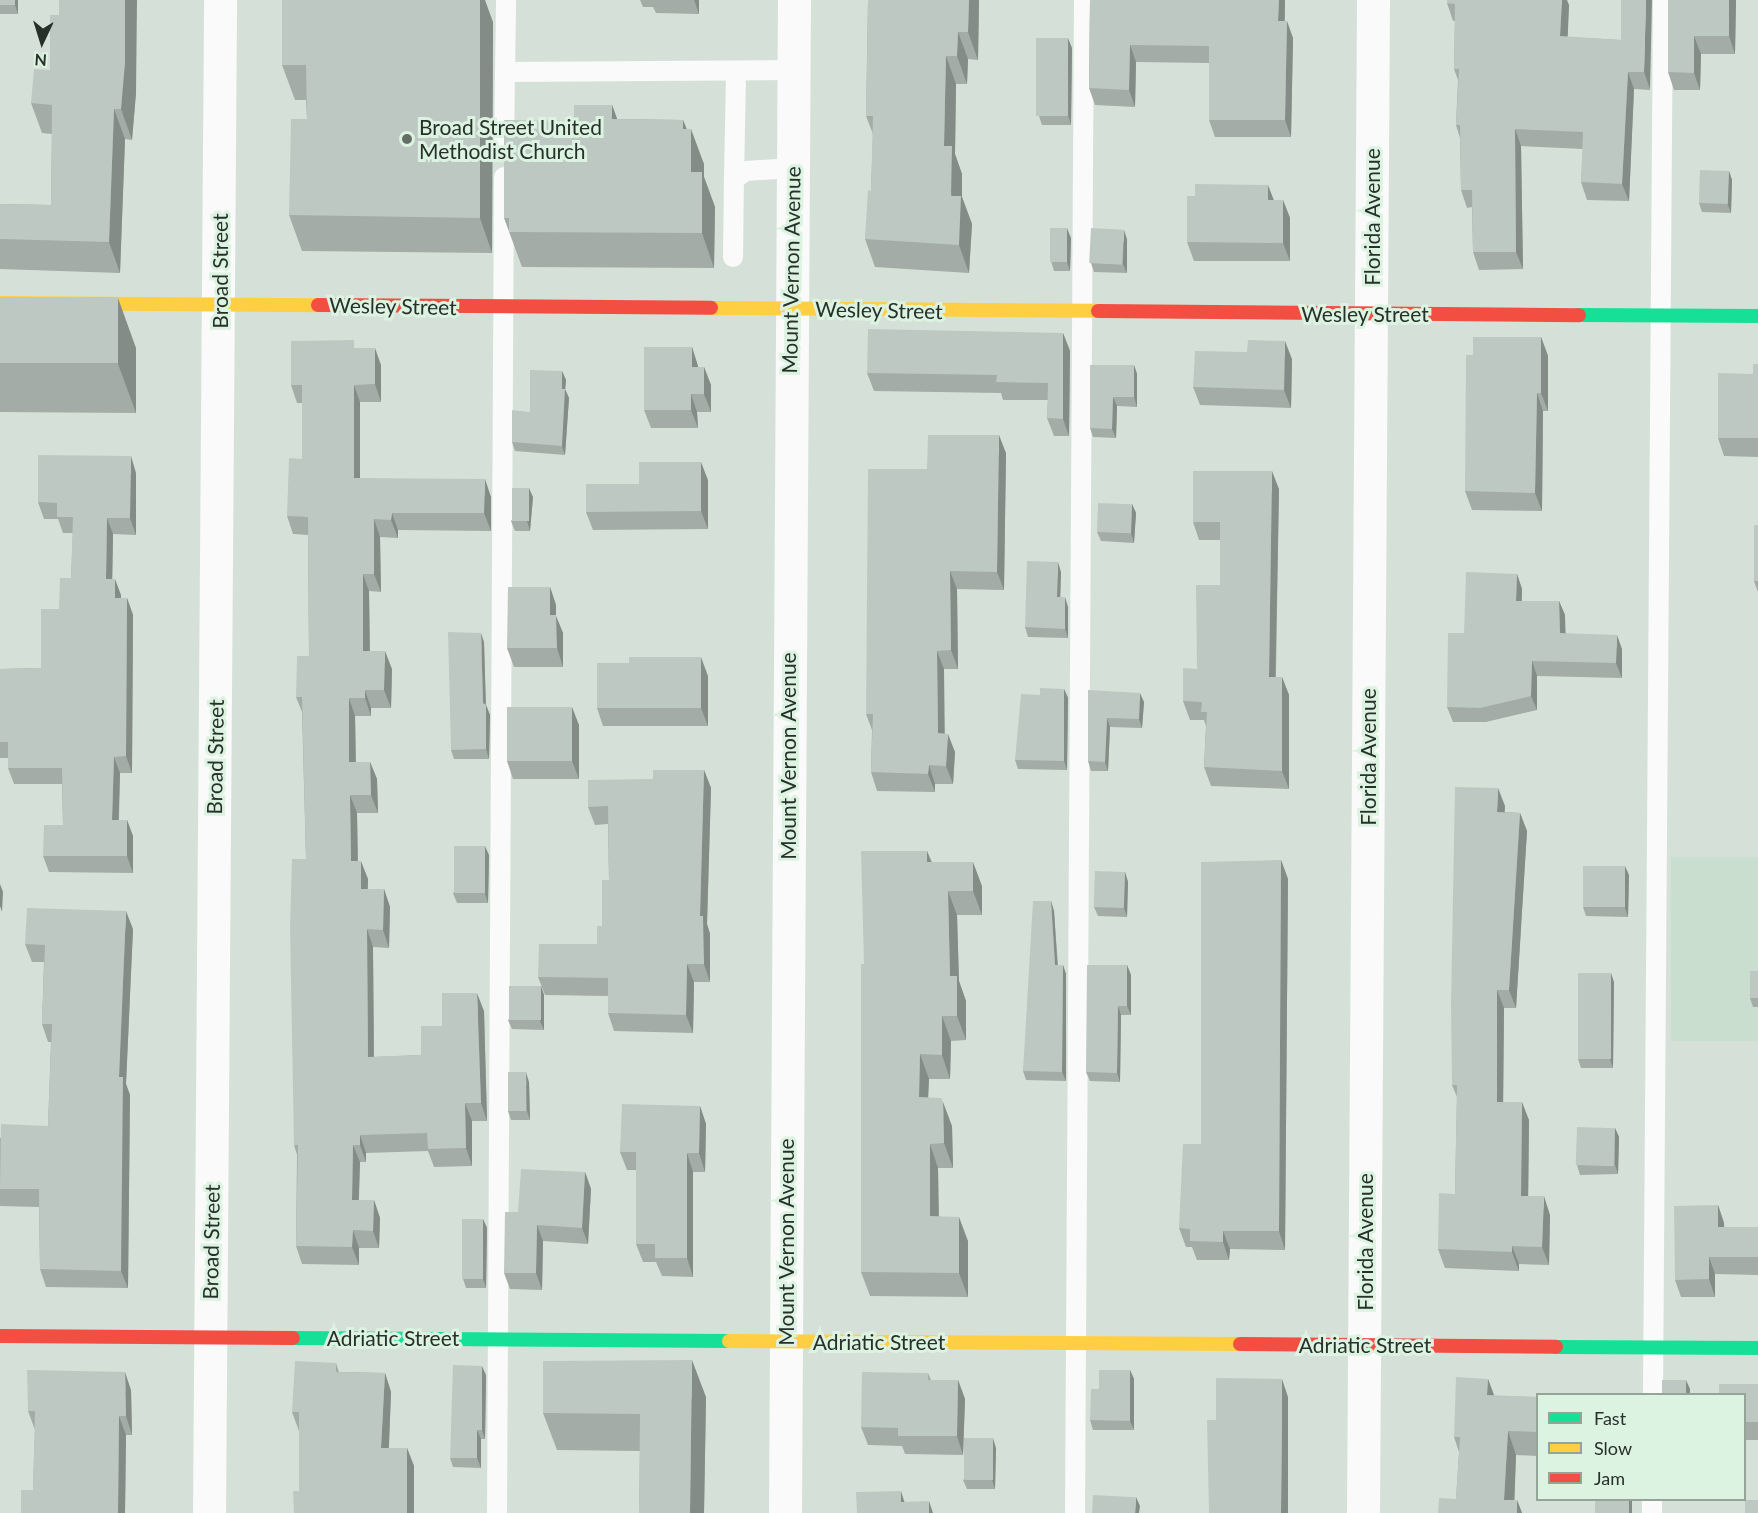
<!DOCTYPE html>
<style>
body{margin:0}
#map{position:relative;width:1758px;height:1513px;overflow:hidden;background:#d5e1d8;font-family:Lato,sans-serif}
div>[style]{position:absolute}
.built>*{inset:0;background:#c9dece;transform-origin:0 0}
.lane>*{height:20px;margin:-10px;padding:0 10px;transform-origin:10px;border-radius:10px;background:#f9faf9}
.street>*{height:33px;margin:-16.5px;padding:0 16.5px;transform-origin:16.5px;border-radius:16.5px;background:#f9faf9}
.fast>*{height:14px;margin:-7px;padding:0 7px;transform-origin:7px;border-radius:7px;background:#16e098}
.slow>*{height:14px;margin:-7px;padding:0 7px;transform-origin:7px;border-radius:7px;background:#ffcf43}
.jam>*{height:14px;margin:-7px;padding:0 7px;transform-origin:7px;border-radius:7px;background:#f24e42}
.wall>*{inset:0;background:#a3aca7;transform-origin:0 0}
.shaded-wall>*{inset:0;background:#848c88;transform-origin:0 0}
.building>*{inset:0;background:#bdc8c2;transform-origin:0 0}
.dots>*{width:16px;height:16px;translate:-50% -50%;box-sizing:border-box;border:3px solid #ddf3e1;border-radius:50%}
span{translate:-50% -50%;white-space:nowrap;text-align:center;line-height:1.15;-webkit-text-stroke:6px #ddf3e1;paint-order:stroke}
.poi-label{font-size:21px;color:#273029}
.left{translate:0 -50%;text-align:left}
.street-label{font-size:21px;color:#273029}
.legend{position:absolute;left:1536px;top:1393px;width:210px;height:108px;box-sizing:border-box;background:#ddf3e1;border:2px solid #94a597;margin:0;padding:8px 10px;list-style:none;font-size:18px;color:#273029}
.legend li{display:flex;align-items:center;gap:12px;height:30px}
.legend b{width:30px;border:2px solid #94a597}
.north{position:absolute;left:12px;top:12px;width:60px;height:60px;-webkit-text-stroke:4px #ddf3e1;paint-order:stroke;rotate:184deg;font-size:16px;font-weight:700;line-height:24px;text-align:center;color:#273029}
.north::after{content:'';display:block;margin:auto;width:21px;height:27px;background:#273029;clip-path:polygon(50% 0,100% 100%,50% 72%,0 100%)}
</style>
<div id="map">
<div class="built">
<div style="left:1671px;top:857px;width:87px;height:184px"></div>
</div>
<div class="lane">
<div style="left:505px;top:72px;width:289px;rotate:-0.4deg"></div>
<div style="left:504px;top:147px;width:147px;rotate:-89.2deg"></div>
<div style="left:734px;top:179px;width:108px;rotate:-88.9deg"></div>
<div style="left:733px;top:257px;width:78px;rotate:-89.3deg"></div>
<div style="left:734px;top:179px;width:14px;rotate:-34deg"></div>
<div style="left:746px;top:171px;width:46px;rotate:-3.7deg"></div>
<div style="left:1653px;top:1394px;width:1394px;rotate:-89.59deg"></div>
<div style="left:497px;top:1513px;width:1336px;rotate:-89.7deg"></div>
<div style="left:1075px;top:1513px;width:1513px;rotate:-89.66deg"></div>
<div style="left:1652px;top:1513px;width:13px;rotate:-90deg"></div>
</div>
<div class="street">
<div style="left:209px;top:1513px;width:1513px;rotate:-89.58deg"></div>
<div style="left:785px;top:1513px;width:1513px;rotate:-89.66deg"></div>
<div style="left:1363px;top:1513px;width:1513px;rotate:-89.62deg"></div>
</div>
<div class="fast">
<div style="left:1579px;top:315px;width:179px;rotate:0.3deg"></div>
<div style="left:293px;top:1338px;width:436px;rotate:0.4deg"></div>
<div style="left:1556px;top:1347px;width:202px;rotate:0.3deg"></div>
</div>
<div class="slow">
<div style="left:0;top:303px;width:318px;rotate:0.4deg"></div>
<div style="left:711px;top:308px;width:387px;rotate:0.4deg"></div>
<div style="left:729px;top:1341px;width:511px;rotate:0.34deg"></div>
</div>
<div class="jam">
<div style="left:318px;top:305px;width:393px;rotate:0.4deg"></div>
<div style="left:1098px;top:311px;width:481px;rotate:0.5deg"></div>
<div style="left:0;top:1336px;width:293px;rotate:0.4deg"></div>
<div style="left:1240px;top:1344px;width:316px;rotate:0.5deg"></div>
</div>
<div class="wall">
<div style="left:0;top:0;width:18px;height:14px"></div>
<div style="clip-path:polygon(640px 0,699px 0,699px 14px,656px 13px,653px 7px,643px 7px)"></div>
<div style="clip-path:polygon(868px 0,979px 0,978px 60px,968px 59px,967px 84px,956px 84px,955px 154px,962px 174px,962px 197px,972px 224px,969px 273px,875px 267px,865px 239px,871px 191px,873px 134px,866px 116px)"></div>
<div style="clip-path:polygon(1090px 0,1285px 0,1285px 21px,1293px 38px,1291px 137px,1215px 137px,1209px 120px,1209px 63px,1136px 62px,1135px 107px,1095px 105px,1089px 88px)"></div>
<div style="clip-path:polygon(1621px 0,1650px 90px,1634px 89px,1629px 201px,1587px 200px,1581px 182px,1583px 149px,1521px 146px,1523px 269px,1479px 270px,1473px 252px,1472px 207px,1467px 208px,1461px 190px,1460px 138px,1456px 125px,1458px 80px,1454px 69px,1455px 21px,1453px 21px,1447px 3px,1569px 5px,1567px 37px,1621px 40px)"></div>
<div style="clip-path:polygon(1668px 0,1736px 0,1735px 54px,1701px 54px,1700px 90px,1674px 90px,1668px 72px)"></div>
<div style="clip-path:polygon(59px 15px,136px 93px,132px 140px,125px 139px,120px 273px,0 269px,0 204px,51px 205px,52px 134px,42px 133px,31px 103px,50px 70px)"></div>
<div style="clip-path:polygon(493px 22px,492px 253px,302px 251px,289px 215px,307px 119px,306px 100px,295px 100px,282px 65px)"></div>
<div style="clip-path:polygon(1072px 48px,1071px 125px,1042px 125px,1039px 116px)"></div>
<div style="clip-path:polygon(612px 105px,617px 119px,683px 120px,687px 129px,704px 164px,704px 177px,715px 207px,714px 268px,522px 267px,504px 218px,574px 121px)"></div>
<div style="clip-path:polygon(1729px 171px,1732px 180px,1731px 213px,1702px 212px,1699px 203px)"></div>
<div style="clip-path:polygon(1274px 200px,1283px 200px,1290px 218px,1290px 261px,1194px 261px,1187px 242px)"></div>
<div style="clip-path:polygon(1071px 238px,1070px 271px,1054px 271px,1051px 261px)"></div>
<div style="clip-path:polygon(1127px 239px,1127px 273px,1094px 272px,1091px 263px)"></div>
<div style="clip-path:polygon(0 297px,136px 348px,136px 413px,0 412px)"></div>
<div style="clip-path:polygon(1063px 333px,1070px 351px,1069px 436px,1054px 436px,1047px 418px,1048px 400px,1003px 400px,1001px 393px,874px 391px,867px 373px)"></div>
<div style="clip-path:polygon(1541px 337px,1548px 356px,1548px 411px,1543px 411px,1542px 511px,1472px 510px,1465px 491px,1473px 355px)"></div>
<div style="clip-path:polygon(692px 347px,698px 367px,704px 367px,711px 385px,711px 412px,697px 412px,698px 428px,651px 428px,644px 410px)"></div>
<div style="clip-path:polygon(356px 348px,381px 365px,381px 402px,360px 402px,360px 478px,491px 497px,491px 531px,398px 530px,398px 538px,380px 537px,381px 592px,369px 591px,370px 651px,392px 669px,391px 708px,371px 708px,371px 716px,355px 716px,356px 762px,370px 762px,377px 779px,378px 813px,357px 813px,358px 861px,368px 879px,368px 889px,384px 889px,390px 907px,389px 948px,373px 947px,374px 1057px,421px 1055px,442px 1026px,484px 1011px,487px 1121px,472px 1121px,472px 1166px,434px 1167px,428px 1151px,366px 1153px,366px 1162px,360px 1162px,359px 1200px,374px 1200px,380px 1218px,379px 1248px,359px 1248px,359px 1265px,302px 1264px,296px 1246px,297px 1155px,294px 1145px,306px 859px,302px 712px,296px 697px,309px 656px,308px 535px,293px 534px,287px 516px,302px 459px,302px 403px,297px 403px,291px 385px)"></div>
<div style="clip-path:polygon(1247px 352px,1292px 359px,1291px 408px,1200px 405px,1193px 387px)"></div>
<div style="clip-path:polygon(1758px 364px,1758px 457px,1724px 456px,1718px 438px)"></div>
<div style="clip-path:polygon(1134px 365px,1137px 374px,1137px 407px,1117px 406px,1116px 438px,1093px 437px,1090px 428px)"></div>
<div style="clip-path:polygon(562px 371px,566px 380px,565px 389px,569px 398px,565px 455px,515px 451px,512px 442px,530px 412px)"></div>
<div style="clip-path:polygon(1006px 453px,1004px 590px,957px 589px,958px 669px,944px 669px,944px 734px,955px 752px,953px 784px,935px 784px,935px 792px,877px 791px,871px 772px,872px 730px,866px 714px,927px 469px)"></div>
<div style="clip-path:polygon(136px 473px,136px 535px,113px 534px,112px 579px,121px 595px,121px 598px,127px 598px,133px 615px,132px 773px,120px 773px,119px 820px,127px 820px,133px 836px,133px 873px,49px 872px,43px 856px,63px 825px,62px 784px,14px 784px,8px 768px,8px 758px,0 758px,0 669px,41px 668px,59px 609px,71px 578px,73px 533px,63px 533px,58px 519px,44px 519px,38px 502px)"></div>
<div style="clip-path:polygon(708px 480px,708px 529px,593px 530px,586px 512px,639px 484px)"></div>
<div style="clip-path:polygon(1279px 489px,1276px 677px,1282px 677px,1289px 695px,1289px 789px,1211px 786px,1204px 767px,1206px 726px,1204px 720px,1190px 720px,1183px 701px,1197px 669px,1220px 585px,1220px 540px,1199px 540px,1193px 522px)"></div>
<div style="clip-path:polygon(533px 497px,530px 531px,515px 531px,511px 521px)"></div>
<div style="clip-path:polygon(1132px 504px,1136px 513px,1134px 543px,1101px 541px,1097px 532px)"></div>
<div style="clip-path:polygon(1758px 525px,1758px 592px,1754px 581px)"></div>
<div style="clip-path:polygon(1061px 572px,1060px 597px,1068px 607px,1068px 638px,1028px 637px,1025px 627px)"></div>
<div style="clip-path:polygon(1517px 574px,1522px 589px,1522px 601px,1559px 601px,1565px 615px,1565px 633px,1622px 649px,1622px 678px,1537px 676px,1537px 710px,1486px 722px,1453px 722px,1447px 707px,1464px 633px)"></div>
<div style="clip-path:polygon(550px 587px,556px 605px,556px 616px,563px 633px,563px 667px,514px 667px,507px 648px)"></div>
<div style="clip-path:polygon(484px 642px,486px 705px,490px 715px,489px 759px,454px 759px,451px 750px)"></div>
<div style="clip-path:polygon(629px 663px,708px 676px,708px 726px,603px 726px,597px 708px)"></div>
<div style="clip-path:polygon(1064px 689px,1068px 698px,1067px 770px,1018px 769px,1015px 760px,1040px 695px)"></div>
<div style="clip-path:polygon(1088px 690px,1144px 702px,1142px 728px,1110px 727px,1108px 771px,1091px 771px,1088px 761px)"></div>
<div style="clip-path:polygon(579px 725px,579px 779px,513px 779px,507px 761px)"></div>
<div style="clip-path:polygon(704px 770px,711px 788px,707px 924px,710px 934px,710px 982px,694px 982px,693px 1033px,614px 1031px,608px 1013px,608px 996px,545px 995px,538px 977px,597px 944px,602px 926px,609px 880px,608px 824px,595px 825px,588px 807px,653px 779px)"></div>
<div style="clip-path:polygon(1505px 806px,1504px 812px,1520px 813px,1527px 831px,1516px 1008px,1504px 1008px,1503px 1102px,1529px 1120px,1528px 1196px,1550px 1215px,1549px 1265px,1519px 1264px,1519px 1271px,1445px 1268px,1438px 1249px,1455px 1194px,1457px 1097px,1452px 1085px)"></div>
<div style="clip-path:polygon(927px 851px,932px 862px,982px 886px,982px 915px,957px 915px,959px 981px,966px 1001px,966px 1040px,951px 1041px,950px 1079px,929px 1079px,928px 1097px,952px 1126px,953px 1168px,938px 1168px,939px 1216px,968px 1241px,968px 1297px,870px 1296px,861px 1272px,864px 964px)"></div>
<div style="clip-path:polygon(489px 855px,488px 903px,457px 903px,453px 893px)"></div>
<div style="clip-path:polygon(1281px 860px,1288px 879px,1285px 1250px,1230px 1249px,1229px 1260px,1197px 1260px,1192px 1247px,1186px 1247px,1179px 1228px,1201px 1144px)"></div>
<div style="clip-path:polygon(1125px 872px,1128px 882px,1127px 917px,1098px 916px,1094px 907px)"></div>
<div style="clip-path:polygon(1629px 875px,1628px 917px,1586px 916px,1583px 907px)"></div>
<div style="clip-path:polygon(1051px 901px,1054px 911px,1058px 965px,1063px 965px,1066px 974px,1066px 1081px,1026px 1080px,1023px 1071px)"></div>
<div style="clip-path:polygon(133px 929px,126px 1084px,130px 1095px,128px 1288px,46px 1287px,40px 1269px,39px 1207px,0 1206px,0 1138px,48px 1126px,51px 1042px,48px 1042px,42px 1024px,44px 962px,32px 962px,25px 944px)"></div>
<div style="clip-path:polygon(1127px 965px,1131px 975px,1131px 1015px,1121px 1015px,1120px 1082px,1090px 1081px,1086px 1072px)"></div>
<div style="clip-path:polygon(1758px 971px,1758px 1007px,1753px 1007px,1750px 998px)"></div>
<div style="clip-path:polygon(1614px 982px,1613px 1068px,1581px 1068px,1578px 1059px)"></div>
<div style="clip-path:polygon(541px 986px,544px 995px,544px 1030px,512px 1029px,508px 1020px)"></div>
<div style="clip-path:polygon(529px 1082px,530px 1120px,511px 1120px,508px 1111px)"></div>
<div style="clip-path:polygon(700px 1106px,706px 1124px,705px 1172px,693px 1172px,693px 1277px,662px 1276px,656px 1262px,643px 1262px,636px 1244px,636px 1170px,627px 1170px,620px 1152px)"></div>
<div style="clip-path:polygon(1615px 1128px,1619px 1137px,1618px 1174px,1580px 1175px,1577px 1165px)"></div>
<div style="clip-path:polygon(585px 1172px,591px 1189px,588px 1244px,543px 1241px,542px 1290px,510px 1289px,504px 1273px,518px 1212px)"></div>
<div style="clip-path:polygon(1718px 1205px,1724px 1223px,1724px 1227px,1758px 1227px,1758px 1275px,1715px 1274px,1715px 1297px,1681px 1297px,1675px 1280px)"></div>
<div style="clip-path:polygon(483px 1219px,487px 1228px,486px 1288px,466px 1288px,463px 1279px)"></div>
<div style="clip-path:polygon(336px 1363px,339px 1372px,385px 1373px,391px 1392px,389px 1448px,407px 1448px,414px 1466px,414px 1513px,294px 1513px,299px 1491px,299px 1431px,292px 1412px)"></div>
<div style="clip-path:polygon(1130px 1370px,1134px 1379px,1134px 1430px,1093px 1430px,1090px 1420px,1099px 1389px)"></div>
<div style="clip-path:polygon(928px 1373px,931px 1380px,958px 1380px,965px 1399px,963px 1455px,905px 1454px,902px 1446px,868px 1445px,861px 1427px)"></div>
<div style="clip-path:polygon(486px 1375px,485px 1439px,481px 1439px,481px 1468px,453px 1467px,450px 1458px)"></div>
<div style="clip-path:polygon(1488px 1379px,1494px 1396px,1538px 1397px,1538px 1456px,1516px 1455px,1514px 1500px,1517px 1500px,1522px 1513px,1438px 1513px,1456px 1499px,1459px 1452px,1454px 1437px)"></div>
<div style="clip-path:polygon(1758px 1384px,1758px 1440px,1744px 1440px,1744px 1395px)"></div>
<div style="clip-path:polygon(131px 1390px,132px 1435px,126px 1435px,125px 1513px,21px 1513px,33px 1490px,35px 1430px,28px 1411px)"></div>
<div style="clip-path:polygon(706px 1397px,704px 1513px,639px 1513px,640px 1451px,557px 1450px,543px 1413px)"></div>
<div style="clip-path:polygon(996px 1448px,995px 1489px,967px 1489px,963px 1480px)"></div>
</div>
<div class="shaded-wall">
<div style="clip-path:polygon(15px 0,18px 0,18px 14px,15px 5px)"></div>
<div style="clip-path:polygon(125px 0,137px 0,136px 93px,132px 140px,121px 109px)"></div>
<div style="clip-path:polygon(480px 0,485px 0,493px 22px,492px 253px,480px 218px)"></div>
<div style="clip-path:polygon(694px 0,699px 0,699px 14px)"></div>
<div style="clip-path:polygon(969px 0,979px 0,978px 60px,968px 32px)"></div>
<div style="clip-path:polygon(1279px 0,1285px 0,1284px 38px,1278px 21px)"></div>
<div style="clip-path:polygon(1562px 0,1567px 0,1569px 5px,1567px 54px,1560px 36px)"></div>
<div style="clip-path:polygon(1646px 0,1652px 0,1650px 90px,1644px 72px)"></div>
<div style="clip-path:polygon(1729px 0,1736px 0,1735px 54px,1729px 36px)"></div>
<div style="clip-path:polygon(1287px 21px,1293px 38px,1291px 137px,1285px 120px)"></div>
<div style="clip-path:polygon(958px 32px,968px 59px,967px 84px,957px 56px)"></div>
<div style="clip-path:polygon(1694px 36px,1701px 54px,1700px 90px,1694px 73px)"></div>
<div style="clip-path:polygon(1068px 38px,1072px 48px,1071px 125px,1068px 115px)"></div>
<div style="clip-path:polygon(1130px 45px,1136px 62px,1135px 107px,1129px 90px)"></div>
<div style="clip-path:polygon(946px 56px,956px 84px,955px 154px,962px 174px,962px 197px,972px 224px,969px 273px,959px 245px,944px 146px)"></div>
<div style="clip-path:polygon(1628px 72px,1634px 89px,1629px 201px,1622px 184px)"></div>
<div style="clip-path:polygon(612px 105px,625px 140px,612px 119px)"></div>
<div style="clip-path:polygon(114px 109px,125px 139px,120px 273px,109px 242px)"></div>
<div style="clip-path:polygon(683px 120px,691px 141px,691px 129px,704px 164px,704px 177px,715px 207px,714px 268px,702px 233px,683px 129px)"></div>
<div style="clip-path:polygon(1515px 129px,1521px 146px,1523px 269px,1516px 252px)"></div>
<div style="clip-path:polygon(1729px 171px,1732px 180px,1731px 213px,1727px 203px)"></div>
<div style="clip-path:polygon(1268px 185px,1275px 203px,1268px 200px)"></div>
<div style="clip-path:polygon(1283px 200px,1290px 218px,1290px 261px,1283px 243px)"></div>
<div style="clip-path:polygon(1067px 228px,1071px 238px,1070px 271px,1067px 262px)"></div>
<div style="clip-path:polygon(1124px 230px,1127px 239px,1127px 273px,1123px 264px)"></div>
<div style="clip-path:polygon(118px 298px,136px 348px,136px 413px,118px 364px)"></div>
<div style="clip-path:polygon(1063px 333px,1070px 351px,1069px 436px,1063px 419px)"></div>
<div style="clip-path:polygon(1541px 337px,1548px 356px,1548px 411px,1541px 393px)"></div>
<div style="clip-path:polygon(1285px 341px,1292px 359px,1291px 408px,1284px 390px)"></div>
<div style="clip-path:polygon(692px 347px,698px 366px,698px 386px,692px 367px)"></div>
<div style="clip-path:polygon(375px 348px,381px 365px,381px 402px,375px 384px)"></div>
<div style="clip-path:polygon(1134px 365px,1137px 374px,1137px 407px,1134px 397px)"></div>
<div style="clip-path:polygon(704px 367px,711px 385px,711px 412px,704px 394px)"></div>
<div style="clip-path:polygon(562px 371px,566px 380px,565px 392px,565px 389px,569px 398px,565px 455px,562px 446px)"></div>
<div style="clip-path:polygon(354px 385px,360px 402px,360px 496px,354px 478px)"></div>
<div style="clip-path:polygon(1537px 393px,1543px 411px,1542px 511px,1535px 493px)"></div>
<div style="clip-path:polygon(691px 394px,697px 412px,698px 428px,691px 410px)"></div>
<div style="clip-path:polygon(1113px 397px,1117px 406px,1116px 438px,1112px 429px)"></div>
<div style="clip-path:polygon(999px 435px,1006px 453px,1004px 590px,997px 572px)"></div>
<div style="clip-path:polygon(131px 456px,136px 473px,136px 535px,130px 518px)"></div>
<div style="clip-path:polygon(701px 462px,708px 480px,708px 529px,701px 511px)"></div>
<div style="clip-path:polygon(1272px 471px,1279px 489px,1275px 695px,1269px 677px)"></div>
<div style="clip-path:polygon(485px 479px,491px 497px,491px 531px,484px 513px)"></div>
<div style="clip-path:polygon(529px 488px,533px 497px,530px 531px,527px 521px)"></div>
<div style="clip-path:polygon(1132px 504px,1136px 513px,1134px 543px,1131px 533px)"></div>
<div style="clip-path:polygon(392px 513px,398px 530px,398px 538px,391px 520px)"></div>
<div style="clip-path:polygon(107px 518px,113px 534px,112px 595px,106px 579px)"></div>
<div style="clip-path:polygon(374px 519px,380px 537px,381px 592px,374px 574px)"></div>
<div style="clip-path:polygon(1058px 562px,1061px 572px,1060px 606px,1057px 597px)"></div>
<div style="clip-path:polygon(950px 571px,957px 589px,958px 669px,951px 650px)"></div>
<div style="clip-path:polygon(363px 574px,369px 591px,370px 669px,363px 651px)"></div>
<div style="clip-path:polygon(1517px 574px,1522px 589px,1521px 616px,1516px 601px)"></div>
<div style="clip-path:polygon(115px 579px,121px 595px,121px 614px,115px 598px)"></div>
<div style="clip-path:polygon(550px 587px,556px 605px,556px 616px,563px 633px,563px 667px,557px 648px,550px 615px)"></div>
<div style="clip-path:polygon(1065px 597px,1068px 607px,1068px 638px,1065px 629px)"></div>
<div style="clip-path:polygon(127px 598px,133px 615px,132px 773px,126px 756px)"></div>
<div style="clip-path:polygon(1559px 601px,1565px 615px,1566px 648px,1560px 633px)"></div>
<div style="clip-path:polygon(481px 633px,484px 642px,486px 712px,483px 703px)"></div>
<div style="clip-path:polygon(1617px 635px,1622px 649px,1622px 678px,1616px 663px)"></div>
<div style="clip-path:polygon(385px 651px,392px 669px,391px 708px,384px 690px)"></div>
<div style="clip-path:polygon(937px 651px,944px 669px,945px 752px,938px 733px)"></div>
<div style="clip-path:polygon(701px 657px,708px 676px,708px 726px,701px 708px)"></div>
<div style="clip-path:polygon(1532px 661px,1537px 676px,1537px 710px,1531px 696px)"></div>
<div style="clip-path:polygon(1282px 677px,1289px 695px,1289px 789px,1282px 771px)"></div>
<div style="clip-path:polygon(1064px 689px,1068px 698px,1067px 770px,1064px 761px)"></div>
<div style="clip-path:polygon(365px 690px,371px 708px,371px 716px,365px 698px)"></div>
<div style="clip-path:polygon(1140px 693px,1144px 702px,1142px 728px,1139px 719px)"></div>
<div style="clip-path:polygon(349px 698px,355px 716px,356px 780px,349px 762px)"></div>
<div style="clip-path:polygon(486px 705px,490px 715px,489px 759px,486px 749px)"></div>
<div style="clip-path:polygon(572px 707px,579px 725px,579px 779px,572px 761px)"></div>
<div style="clip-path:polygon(1107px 718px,1110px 727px,1108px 771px,1105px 762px)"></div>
<div style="clip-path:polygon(948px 734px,955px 752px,953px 784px,946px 766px)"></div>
<div style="clip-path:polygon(114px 757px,120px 773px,118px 836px,112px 820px)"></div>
<div style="clip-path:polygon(370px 762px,377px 779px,378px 813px,371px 795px)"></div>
<div style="clip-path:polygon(929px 765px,935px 784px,935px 792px,928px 774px)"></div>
<div style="clip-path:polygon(704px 770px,711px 788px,707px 924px,710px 934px,710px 982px,704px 964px,700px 916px)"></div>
<div style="clip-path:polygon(1498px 788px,1505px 806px,1504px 831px,1497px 812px)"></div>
<div style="clip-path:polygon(350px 795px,357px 813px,358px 878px,351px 861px)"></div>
<div style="clip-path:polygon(1520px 813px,1527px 831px,1516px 1008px,1509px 990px)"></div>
<div style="clip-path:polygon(127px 820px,133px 836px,133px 873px,127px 856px)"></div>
<div style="clip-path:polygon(485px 846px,489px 855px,488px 903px,485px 894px)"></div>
<div style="clip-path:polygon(927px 851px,936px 875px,927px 862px)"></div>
<div style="clip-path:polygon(1281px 860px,1288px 879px,1285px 1250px,1279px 1231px)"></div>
<div style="clip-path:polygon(361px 861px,368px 879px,367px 906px,361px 889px)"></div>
<div style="clip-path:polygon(973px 862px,982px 886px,982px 915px,973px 891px)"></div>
<div style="clip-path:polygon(1625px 866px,1629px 875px,1628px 917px,1625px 908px)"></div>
<div style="clip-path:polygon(1125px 872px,1128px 882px,1127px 917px,1124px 908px)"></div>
<div style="clip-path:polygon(0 884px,3px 892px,2px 912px,0 906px)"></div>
<div style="clip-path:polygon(384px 889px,390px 907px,389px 948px,383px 930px)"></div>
<div style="clip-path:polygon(948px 891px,957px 915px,959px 981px,966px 1001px,966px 1040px,957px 1016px,950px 976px)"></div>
<div style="clip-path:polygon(1051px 901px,1054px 911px,1058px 974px,1055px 965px)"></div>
<div style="clip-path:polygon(126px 911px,133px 929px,126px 1084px,130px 1095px,128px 1288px,121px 1271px,119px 1077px)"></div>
<div style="clip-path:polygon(367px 929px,373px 947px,374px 1074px,368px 1057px)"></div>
<div style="clip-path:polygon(687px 964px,694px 982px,693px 1033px,686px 1015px)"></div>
<div style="clip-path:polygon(1063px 965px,1066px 974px,1066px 1081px,1062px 1072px)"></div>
<div style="clip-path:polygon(1127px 965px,1131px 975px,1131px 1015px,1127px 1006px)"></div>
<div style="clip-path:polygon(1611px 973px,1614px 982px,1613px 1068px,1610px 1059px)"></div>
<div style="clip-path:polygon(541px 986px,544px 995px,544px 1030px,540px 1021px)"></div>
<div style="clip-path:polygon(1497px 990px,1504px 1008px,1503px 1120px,1497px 1102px)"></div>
<div style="clip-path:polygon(477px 993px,484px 1011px,487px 1121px,481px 1103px)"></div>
<div style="clip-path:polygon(1118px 1006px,1121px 1015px,1120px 1082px,1117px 1073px)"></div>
<div style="clip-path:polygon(942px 1016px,951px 1041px,950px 1079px,942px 1055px)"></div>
<div style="clip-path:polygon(920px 1054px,929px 1079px,927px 1121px,919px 1097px)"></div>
<div style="clip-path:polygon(526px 1072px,529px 1082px,530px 1120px,527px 1111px)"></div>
<div style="clip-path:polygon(943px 1102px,952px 1126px,953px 1168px,944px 1143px)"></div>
<div style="clip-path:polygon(1522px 1102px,1529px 1120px,1528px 1214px,1521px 1196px)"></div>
<div style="clip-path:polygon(465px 1103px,472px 1121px,472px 1166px,466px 1148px)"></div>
<div style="clip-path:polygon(700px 1106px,706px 1124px,705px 1172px,699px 1153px)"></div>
<div style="clip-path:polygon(1615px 1128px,1619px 1137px,1618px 1174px,1615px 1165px)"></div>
<div style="clip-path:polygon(360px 1135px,366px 1153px,366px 1162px,360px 1145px)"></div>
<div style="clip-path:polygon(930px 1144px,938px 1168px,939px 1241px,930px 1216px)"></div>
<div style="clip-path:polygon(353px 1145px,360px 1162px,358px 1217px,352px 1200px)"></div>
<div style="clip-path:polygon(687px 1153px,693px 1172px,693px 1277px,687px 1258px)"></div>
<div style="clip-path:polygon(585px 1172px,591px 1189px,588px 1244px,582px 1228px)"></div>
<div style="clip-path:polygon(1544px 1196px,1550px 1215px,1549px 1265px,1542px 1247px)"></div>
<div style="clip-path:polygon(374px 1200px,380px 1218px,379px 1248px,373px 1231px)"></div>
<div style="clip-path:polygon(1718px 1205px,1724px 1223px,1725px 1244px,1718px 1227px)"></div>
<div style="clip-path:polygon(959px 1217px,968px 1241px,968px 1297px,959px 1273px)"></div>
<div style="clip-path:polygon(483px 1219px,487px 1228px,486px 1288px,483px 1279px)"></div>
<div style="clip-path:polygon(537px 1225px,543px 1241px,542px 1290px,536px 1273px)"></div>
<div style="clip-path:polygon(353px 1230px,359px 1248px,359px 1265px,352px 1247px)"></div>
<div style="clip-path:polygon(1223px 1231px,1230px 1249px,1229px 1260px,1223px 1242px)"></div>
<div style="clip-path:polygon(1512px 1246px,1519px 1264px,1519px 1271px,1512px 1252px)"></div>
<div style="clip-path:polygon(1709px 1257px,1715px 1274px,1715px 1297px,1709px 1279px)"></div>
<div style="clip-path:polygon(692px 1360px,706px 1397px,704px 1513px,690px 1513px)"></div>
<div style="clip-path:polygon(482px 1366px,486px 1375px,485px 1439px,482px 1430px)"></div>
<div style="clip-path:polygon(1130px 1370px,1134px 1379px,1134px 1430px,1130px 1421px)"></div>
<div style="clip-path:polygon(125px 1372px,131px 1390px,132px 1435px,126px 1416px)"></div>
<div style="clip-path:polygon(385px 1373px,391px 1392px,388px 1466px,381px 1448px)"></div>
<div style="clip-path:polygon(1282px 1379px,1288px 1397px,1288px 1513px,1281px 1513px)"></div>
<div style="clip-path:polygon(1488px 1379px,1497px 1403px,1487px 1395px)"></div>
<div style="clip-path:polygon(958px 1380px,965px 1399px,963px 1455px,957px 1436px)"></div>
<div style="clip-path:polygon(1686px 1380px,1690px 1389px,1690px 1395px,1686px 1395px)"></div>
<div style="clip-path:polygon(119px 1416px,126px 1435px,125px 1513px,118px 1513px)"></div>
<div style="clip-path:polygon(477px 1430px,481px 1439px,481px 1468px,477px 1458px)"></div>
<div style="clip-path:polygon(1508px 1431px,1516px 1455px,1514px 1513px,1504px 1500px)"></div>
<div style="clip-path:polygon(993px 1438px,996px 1448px,995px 1489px,992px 1480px)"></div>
<div style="clip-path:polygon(407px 1448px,414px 1466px,414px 1513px,407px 1513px)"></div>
<div style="clip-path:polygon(901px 1491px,907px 1510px,901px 1502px)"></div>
<div style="clip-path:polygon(1136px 1497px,1140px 1506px,1139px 1513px,1135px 1513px)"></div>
<div style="clip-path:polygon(1517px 1500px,1522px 1513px,1517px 1513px)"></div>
<div style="left:1629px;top:1500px;width:3px;height:13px"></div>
<div style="clip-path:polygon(929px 1501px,933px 1513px,929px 1513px)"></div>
</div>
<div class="building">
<div style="left:0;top:0;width:15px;height:5px"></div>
<div style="clip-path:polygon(59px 0,125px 0,125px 63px,121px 109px,114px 109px,109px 242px,0 239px,0 204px,51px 205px,52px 105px,31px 103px,34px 69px,50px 70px,50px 15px,59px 15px)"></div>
<div style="clip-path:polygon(282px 0,480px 0,480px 218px,289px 215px,291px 119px,307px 119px,306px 65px,282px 65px)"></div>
<div style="clip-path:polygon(868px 0,969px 0,968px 32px,958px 32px,957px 56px,946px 56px,944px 146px,952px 146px,951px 196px,961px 196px,959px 245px,865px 239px,868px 190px,871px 191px,873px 116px,866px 116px)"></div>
<div style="clip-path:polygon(1090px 0,1279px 0,1278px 21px,1287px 21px,1285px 120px,1209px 120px,1209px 46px,1130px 45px,1129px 90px,1089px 88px)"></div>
<div style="clip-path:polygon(1447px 0,1562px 0,1560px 36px,1621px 40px,1621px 0,1646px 0,1644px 72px,1628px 72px,1622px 184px,1581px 182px,1583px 132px,1515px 129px,1516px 252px,1473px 252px,1472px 190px,1461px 190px,1460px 125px,1456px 125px,1459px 69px,1454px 69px,1455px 4px,1447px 3px)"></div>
<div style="clip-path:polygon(1668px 0,1729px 0,1729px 36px,1694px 36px,1694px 73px,1668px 72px)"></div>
<div style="left:1036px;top:38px;width:32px;height:78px"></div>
<div style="clip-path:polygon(574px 105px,612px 105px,612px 119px,683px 120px,683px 129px,691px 129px,691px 172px,702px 172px,702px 233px,509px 232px,509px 218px,504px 218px,504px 120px,574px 121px)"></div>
<div style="left:1700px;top:170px;width:29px;height:33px;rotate:2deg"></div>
<div style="clip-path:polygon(1195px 184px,1268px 185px,1268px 200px,1283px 200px,1283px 243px,1187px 242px,1187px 196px,1195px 196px)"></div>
<div style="left:1067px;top:228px;width:34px;height:17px;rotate:90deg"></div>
<div style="left:1091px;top:228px;width:33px;height:35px;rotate:3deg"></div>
<div style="left:0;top:297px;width:118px;height:66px"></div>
<div style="clip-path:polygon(868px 329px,1063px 333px,1063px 419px,1047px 418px,1048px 383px,996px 382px,997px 375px,867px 373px)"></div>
<div style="clip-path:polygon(1473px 337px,1541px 337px,1541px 393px,1537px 393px,1535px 493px,1465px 491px,1466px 355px,1473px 355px)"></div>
<div style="clip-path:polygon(354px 340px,354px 348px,375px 348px,375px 384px,354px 385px,354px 478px,485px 479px,484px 513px,392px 513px,391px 520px,374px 519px,374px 574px,363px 574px,363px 651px,385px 651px,384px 690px,365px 690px,365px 698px,349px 698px,349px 762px,370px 762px,371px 795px,350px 795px,351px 861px,361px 861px,361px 889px,384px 889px,383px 930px,367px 929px,368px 1057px,421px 1055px,421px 1026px,442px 1026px,442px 993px,477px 993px,481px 1103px,465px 1103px,466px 1148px,428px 1149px,427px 1133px,360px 1135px,360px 1145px,353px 1145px,352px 1200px,374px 1200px,373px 1231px,353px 1230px,352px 1247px,296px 1246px,298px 1145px,294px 1145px,290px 927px,292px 859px,306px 859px,302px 697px,296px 697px,297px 656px,309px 656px,308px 517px,287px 516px,289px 458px,302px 459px,302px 385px,291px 385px,291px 341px)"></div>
<div style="clip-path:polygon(1248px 340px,1285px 341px,1284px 390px,1193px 387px,1195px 351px,1247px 352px)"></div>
<div style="clip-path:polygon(644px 347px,692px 347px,692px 367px,704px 367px,704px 394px,691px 394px,691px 410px,644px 410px)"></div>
<div style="clip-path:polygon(1753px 364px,1758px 364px,1758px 438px,1718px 438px,1718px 373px,1753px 374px)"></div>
<div style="clip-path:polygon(1090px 365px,1134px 365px,1134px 397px,1113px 397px,1112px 429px,1090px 428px)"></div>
<div style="clip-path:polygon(530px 370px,562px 371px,562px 389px,565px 389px,562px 446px,512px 442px,512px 410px,530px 412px)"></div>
<div style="clip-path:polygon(928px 435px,999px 435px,997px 572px,950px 571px,951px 650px,937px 651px,938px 733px,948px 734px,946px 766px,929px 765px,928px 774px,871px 772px,873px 714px,866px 714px,868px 469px,927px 469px)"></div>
<div style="clip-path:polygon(38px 455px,131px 456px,130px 518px,107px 518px,106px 579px,115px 579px,115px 598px,127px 598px,126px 756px,114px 757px,112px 820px,127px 820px,127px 856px,43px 856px,44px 825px,63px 825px,62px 768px,8px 768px,8px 742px,0 742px,0 669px,41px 668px,41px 609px,59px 609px,60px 578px,71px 578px,73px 517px,57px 517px,57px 503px,38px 502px)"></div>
<div style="clip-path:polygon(639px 462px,701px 462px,701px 511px,586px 512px,586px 484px,639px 484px)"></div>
<div style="clip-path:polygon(1193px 471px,1272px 471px,1269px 677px,1282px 677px,1282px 771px,1204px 767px,1207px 712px,1201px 712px,1202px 702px,1183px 701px,1183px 668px,1197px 669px,1196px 585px,1220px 585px,1220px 522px,1193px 522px)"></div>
<div style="left:512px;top:488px;width:17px;height:33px"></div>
<div style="left:1098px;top:503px;width:34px;height:29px;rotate:2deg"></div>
<div style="left:1754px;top:525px;width:4px;height:56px"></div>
<div style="clip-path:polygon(1027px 561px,1058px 562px,1057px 597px,1065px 597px,1065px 629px,1025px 627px)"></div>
<div style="clip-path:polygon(1466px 572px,1517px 574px,1516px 601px,1559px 601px,1560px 633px,1617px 635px,1616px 663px,1532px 661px,1531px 696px,1480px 708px,1447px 707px,1448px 633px,1464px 633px)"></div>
<div style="clip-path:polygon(508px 587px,550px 587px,550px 615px,556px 615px,557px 648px,507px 648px)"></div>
<div style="clip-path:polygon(448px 632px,481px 633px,483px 703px,486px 705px,486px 749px,451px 750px)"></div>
<div style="clip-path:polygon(629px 657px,701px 657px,701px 708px,597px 708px,597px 663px,629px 663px)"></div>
<div style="clip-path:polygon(1040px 688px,1064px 689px,1064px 761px,1015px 760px,1021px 694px,1040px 695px)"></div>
<div style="clip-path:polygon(1088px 690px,1140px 693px,1139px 719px,1107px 718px,1105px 762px,1088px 761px)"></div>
<div style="left:507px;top:707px;width:65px;height:54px"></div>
<div style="clip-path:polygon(653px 770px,704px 770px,700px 916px,703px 916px,704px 964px,687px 964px,686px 1015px,608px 1013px,608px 978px,538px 977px,539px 944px,597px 944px,597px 926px,602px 926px,602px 880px,609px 880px,608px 806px,588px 807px,588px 780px,653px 779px)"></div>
<div style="clip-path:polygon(1455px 787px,1498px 788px,1497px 812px,1520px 813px,1509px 990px,1497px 990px,1497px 1102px,1522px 1102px,1521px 1196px,1544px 1196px,1542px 1247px,1512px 1246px,1512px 1252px,1438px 1249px,1439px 1193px,1455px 1194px,1457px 1085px,1452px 1085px,1451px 1005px)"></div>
<div style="left:454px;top:846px;width:31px;height:47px"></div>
<div style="clip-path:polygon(861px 851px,927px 851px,927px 862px,973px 862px,973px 891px,948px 891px,950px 976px,957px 976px,957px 1016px,942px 1016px,942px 1055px,920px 1054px,919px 1097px,941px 1098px,943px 1102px,944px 1143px,930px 1144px,930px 1216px,959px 1217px,959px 1273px,861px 1272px,861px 964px,864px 964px)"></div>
<div style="clip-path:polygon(1281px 860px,1279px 1231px,1223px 1231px,1223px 1242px,1190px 1241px,1190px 1229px,1179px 1228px,1183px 1144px,1201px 1144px,1201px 862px)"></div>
<div style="left:1583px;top:866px;width:42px;height:41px"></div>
<div style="left:1095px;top:871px;width:30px;height:36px;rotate:2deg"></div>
<div style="clip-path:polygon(1033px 901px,1051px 901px,1055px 965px,1063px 965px,1062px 1072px,1023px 1071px)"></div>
<div style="clip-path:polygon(27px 908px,126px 911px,119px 1077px,123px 1077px,121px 1271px,40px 1269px,39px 1189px,0 1189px,1px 1124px,48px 1126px,52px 1024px,42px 1024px,45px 945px,25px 944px)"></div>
<div style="clip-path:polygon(1087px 965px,1127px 965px,1127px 1006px,1118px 1006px,1117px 1073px,1086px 1072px)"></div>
<div style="left:1750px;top:971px;width:8px;height:27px"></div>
<div style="left:1578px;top:973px;width:33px;height:86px"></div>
<div style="left:509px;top:986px;width:32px;height:34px"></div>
<div style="left:508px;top:1072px;width:18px;height:39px"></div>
<div style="clip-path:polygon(622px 1104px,700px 1106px,699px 1153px,687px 1153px,687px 1258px,655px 1258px,655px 1244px,636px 1244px,636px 1152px,620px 1152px)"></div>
<div style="left:1577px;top:1127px;width:38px;height:38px;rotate:2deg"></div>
<div style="clip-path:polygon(521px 1169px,585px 1172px,582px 1228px,537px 1225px,536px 1273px,504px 1273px,505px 1212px,518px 1212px)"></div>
<div style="clip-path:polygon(1718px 1205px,1718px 1227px,1758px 1227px,1758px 1257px,1709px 1257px,1709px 1279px,1675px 1280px,1674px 1206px)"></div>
<div style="left:462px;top:1219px;width:21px;height:60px"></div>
<div style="clip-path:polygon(692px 1360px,690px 1513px,639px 1513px,640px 1414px,543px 1413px,543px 1361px)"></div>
<div style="clip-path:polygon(295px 1361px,336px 1363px,336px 1372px,385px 1373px,381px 1448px,407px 1448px,407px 1513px,294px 1513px,293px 1491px,299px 1491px,299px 1412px,292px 1412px)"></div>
<div style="clip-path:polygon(453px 1365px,482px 1366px,482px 1430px,477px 1430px,477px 1458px,450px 1458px)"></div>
<div style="clip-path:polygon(27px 1370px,125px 1372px,126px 1416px,119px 1416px,118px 1513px,21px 1513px,21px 1490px,33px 1490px,35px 1411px,28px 1411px)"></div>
<div style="clip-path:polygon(1099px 1370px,1130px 1370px,1130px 1421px,1090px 1420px,1091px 1389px,1099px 1389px)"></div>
<div style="clip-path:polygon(862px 1372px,928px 1373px,928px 1380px,958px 1380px,957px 1436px,898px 1436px,898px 1428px,861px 1427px)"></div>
<div style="clip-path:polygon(1456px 1377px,1488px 1379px,1487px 1395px,1538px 1397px,1538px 1432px,1508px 1431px,1504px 1500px,1517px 1500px,1517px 1513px,1438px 1513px,1439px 1498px,1456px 1499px,1460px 1437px,1454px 1437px)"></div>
<div style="clip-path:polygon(1216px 1378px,1282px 1379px,1281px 1513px,1209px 1513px,1207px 1420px,1216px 1420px)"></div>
<div style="left:1662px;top:1380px;width:24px;height:15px"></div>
<div style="clip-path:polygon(1719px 1384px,1758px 1384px,1758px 1422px,1744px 1422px,1744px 1395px,1719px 1395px)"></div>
<div style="left:964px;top:1438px;width:29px;height:42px"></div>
<div style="clip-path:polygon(901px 1491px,901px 1502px,929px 1501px,929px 1513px,857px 1513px,856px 1492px)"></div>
<div style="left:1093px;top:1495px;width:43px;height:18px;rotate:3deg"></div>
<div style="left:1595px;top:1500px;width:34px;height:13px"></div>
<div style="left:1745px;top:1500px;width:13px;height:13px"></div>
</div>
<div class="dots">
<div style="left:407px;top:139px;background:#646e66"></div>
</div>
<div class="poi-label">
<span class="left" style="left:419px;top:139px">Broad Street United<br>Methodist Church</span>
</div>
<div class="street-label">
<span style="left:1372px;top:217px;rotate:-90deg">Florida Avenue</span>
<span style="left:791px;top:270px;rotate:-89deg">Mount Vernon Avenue</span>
<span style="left:220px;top:271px;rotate:-90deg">Broad Street</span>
<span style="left:393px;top:306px;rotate:1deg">Wesley Street</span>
<span style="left:879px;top:310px;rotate:1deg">Wesley Street</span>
<span style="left:1365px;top:314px">Wesley Street</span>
<span style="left:788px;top:756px;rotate:-90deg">Mount Vernon Avenue</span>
<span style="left:215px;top:757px;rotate:-89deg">Broad Street</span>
<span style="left:1368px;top:757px;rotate:-90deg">Florida Avenue</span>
<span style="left:211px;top:1242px;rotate:-89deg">Broad Street</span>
<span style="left:786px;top:1242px;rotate:-90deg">Mount Vernon Avenue</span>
<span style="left:1365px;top:1242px;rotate:-90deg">Florida Avenue</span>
<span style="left:393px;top:1338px">Adriatic Street</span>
<span style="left:879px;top:1342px">Adriatic Street</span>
<span style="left:1365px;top:1345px">Adriatic Street</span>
</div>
<ul class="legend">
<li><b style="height:8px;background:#16e098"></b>Fast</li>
<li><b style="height:8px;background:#ffcf43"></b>Slow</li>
<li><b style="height:8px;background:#f24e42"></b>Jam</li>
</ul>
<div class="north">N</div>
</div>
